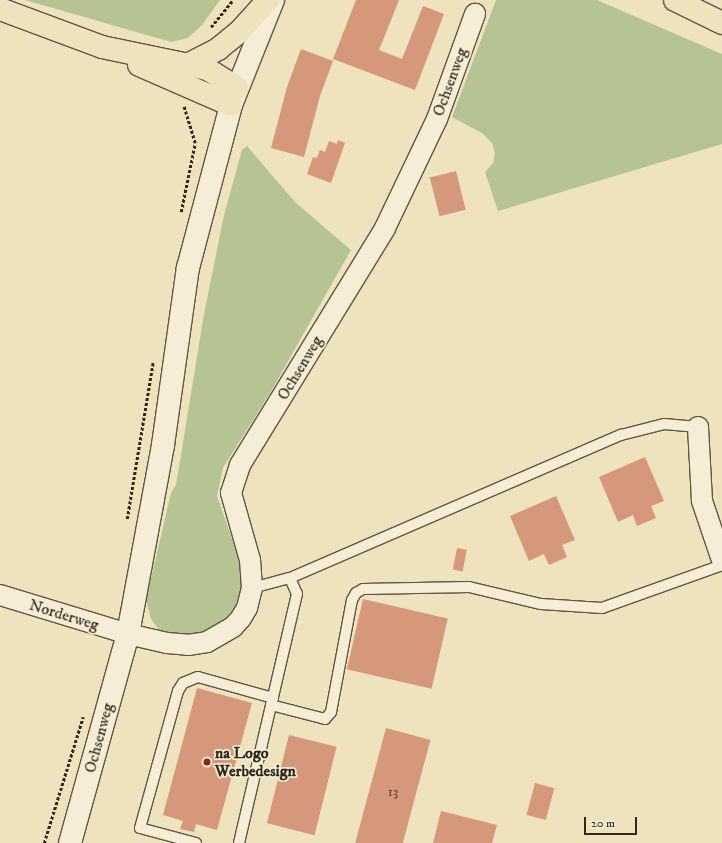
<!DOCTYPE html>
<style>
body{margin:0}
#map{position:relative;width:722px;height:843px;overflow:hidden;background:#efe3be;font-family:"IM FELL DW Pica",serif}
div>[style]{position:absolute}
.green>*{inset:0;background:#b6c494}
.building>*{inset:0;background:#d6987b;transform-origin:0 0}
.path>*{height:2.5px;margin-top:-1.25px;transform-origin:0;background:repeating-linear-gradient(90deg,#31271b 0 3px,transparent 0 5px)}
.roads{filter:drop-shadow(1px 0 #605644) drop-shadow(-1px 0 #605644) drop-shadow(0 1px #605644) drop-shadow(0 -1px #605644)}
.lane>*{height:10px;margin:-5px;padding:0 5px;transform-origin:5px;border-radius:5px;background:#f5edd5}
.street>*{height:20px;margin:-10px;padding:0 10px;transform-origin:10px;border-radius:10px;background:#f5edd5}
.secondary>*{height:22px;margin:-11px;padding:0 11px;transform-origin:11px;border-radius:11px;background:#f5edd5}
.highway>*{height:22px;margin:-11px;padding:0 11px;transform-origin:11px;border-radius:11px;background:#efe3be}
.dots>*{width:11px;height:11px;translate:-50% -50%;box-sizing:border-box;border:2px solid #f5edd5;border-radius:50%}
span{translate:-50% -50%;white-space:nowrap;text-align:center;line-height:1.15;-webkit-text-stroke:3.5px #f5edd5;paint-order:stroke}
.number-label{font-size:14px;color:#5a4333}
.number-label span{-webkit-text-stroke-width:0}
.street-label{font-size:16px;color:#31271b}
.poi-label{font-size:16px;color:#31271b;font-weight:700}
.left{translate:0 -50%;text-align:left}
.scale{position:absolute;left:584px;top:817px;width:53px;height:18px;box-sizing:border-box;border:2px solid #31271b;border-top:0;padding-left:5px;font-size:12px;line-height:14px;white-space:nowrap;color:#31271b;-webkit-text-stroke:3px #f5edd5;paint-order:stroke}
</style>
<div id="map">
<div class="green">
<div style="clip-path:polygon(25px 0,220px 0,202px 25px,188px 38px,171px 42px)"></div>
<div style="clip-path:polygon(496px 0,597px 0,722px 54px,722px 144px,498px 211px,485px 172px,493px 163px,495px 153px,492px 143px,482px 133px,452px 117px)"></div>
<div style="clip-path:polygon(247px 146px,295px 202px,351px 250px,270px 393px,223px 468px,217px 496px,240px 562px,241px 587px,235px 609px,224px 623px,199px 637px,179px 637px,160px 631px,151px 619px,146px 600px,171px 493px,176px 485px,204px 314px,224px 215px,242px 150px)"></div>
</div>
<div class="building">
<div style="clip-path:polygon(356px 0,399px 0,379px 50px,402px 59px,423px 6px,444px 14px,415px 90px,333px 59px)"></div>
<div style="clip-path:polygon(301px 49px,333px 61px,320px 96px,304px 157px,271px 148px,287px 87px)"></div>
<div style="clip-path:polygon(338px 140px,345px 143px,331px 183px,307px 174px,313px 157px,317px 158px,320px 150px,325px 152px,329px 141px,337px 144px)"></div>
<div style="left:456px;top:171px;width:40px;height:27px;rotate:76deg"></div>
<div style="clip-path:polygon(645px 457px,664px 501px,651px 506px,656px 518px,637px 526px,633px 515px,618px 522px,599px 477px)"></div>
<div style="clip-path:polygon(556px 496px,575px 540px,562px 545px,567px 557px,549px 565px,544px 554px,529px 561px,510px 516px)"></div>
<div style="left:457px;top:548px;width:10px;height:22px;rotate:11deg"></div>
<div style="left:363px;top:599px;width:87px;height:72px;rotate:13deg"></div>
<div style="clip-path:polygon(197px 688px,252px 703px,217px 830px,196px 824px,194px 832px,180px 829px,183px 821px,163px 815px)"></div>
<div style="left:386px;top:728px;width:46px;height:119px;rotate:15deg"></div>
<div style="left:289px;top:735px;width:49px;height:91px;rotate:14deg"></div>
<div style="left:535px;top:783px;width:20px;height:33px;rotate:15deg"></div>
<div style="clip-path:polygon(441px 811px,497px 825px,492px 843px,433px 843px)"></div>
</div>
<div class="path">
<div style="left:211px;top:27px;width:35px;rotate:-51deg"></div>
<div style="left:181px;top:212px;width:70px;rotate:-78.5deg"></div>
<div style="left:195px;top:143px;width:39px;rotate:-107deg"></div>
<div style="left:127px;top:519px;width:159px;rotate:-80.6deg"></div>
<div style="left:44px;top:843px;width:132px;rotate:-72.8deg"></div>
</div>
<div class="roads">
<div class="lane">
<div style="left:252px;top:588px;width:39px;rotate:-15deg"></div>
<div style="left:290px;top:578px;width:361px;rotate:-23.4deg"></div>
<div style="left:621px;top:435px;width:44px;rotate:-14.3deg"></div>
<div style="left:664px;top:424px;width:34px;rotate:5deg"></div>
<div style="left:271px;top:705px;width:56px;rotate:14.5deg"></div>
<div style="left:325px;top:719px;width:9px;rotate:-49deg"></div>
<div style="left:331px;top:712px;width:114px;rotate:-79.4deg"></div>
<div style="left:352px;top:600px;width:8px;rotate:-60deg"></div>
<div style="left:356px;top:593px;width:8px;rotate:-30deg"></div>
<div style="left:363px;top:589px;width:106px;rotate:-1.1deg"></div>
<div style="left:469px;top:587px;width:74px;rotate:13.3deg"></div>
<div style="left:541px;top:604px;width:61px;rotate:3.8deg"></div>
<div style="left:602px;top:608px;width:127px;rotate:-19.7deg"></div>
<div style="left:196px;top:843px;width:58px;rotate:-165deg"></div>
<div style="left:140px;top:828px;width:142px;rotate:-74.5deg"></div>
<div style="left:178px;top:691px;width:9px;rotate:-58deg"></div>
<div style="left:183px;top:683px;width:16px;rotate:-22deg"></div>
<div style="left:198px;top:677px;width:78px;rotate:15.6deg"></div>
<div style="left:239px;top:843px;width:256px;rotate:-76.9deg"></div>
<div style="left:297px;top:594px;width:17px;rotate:-114deg"></div>
</div>
<div class="street">
<div style="left:698px;top:427px;width:74px;rotate:86.9deg"></div>
<div style="left:702px;top:501px;width:62px;rotate:71.3deg"></div>
<div style="left:0;top:595px;width:134px;rotate:16.9deg"></div>
<div style="left:128px;top:634px;width:40px;rotate:13deg"></div>
<div style="left:167px;top:643px;width:21px;rotate:5deg"></div>
<div style="left:188px;top:645px;width:19px;rotate:-9deg"></div>
<div style="left:207px;top:642px;width:30px;rotate:-30deg"></div>
<div style="left:233px;top:627px;width:12px;rotate:-48deg"></div>
<div style="left:241px;top:618px;width:12px;rotate:-59deg"></div>
<div style="left:247px;top:608px;width:21px;rotate:-76deg"></div>
<div style="left:252px;top:588px;width:28px;rotate:-94deg"></div>
<div style="left:250px;top:560px;width:70px;rotate:-105.8deg"></div>
<div style="left:231px;top:493px;width:29px;rotate:-72deg"></div>
<div style="left:240px;top:465px;width:278px;rotate:-58.5deg"></div>
<div style="left:385px;top:228px;width:121px;rotate:-64.5deg"></div>
<div style="left:437px;top:119px;width:112px;rotate:-70.1deg"></div>
</div>
<div class="secondary">
<div style="left:70px;top:843px;width:217px;rotate:-74.5deg"></div>
<div style="left:128px;top:634px;width:192px;rotate:-79.5deg"></div>
<div style="left:163px;top:445px;width:179px;rotate:-82deg"></div>
<div style="left:188px;top:268px;width:169px;rotate:-75.2deg"></div>
<div style="left:231px;top:105px;width:113px;rotate:-68.2deg"></div>
</div>
<div class="highway">
<div style="left:675px;top:0;width:52px;rotate:26.1deg"></div>
<div style="left:0;top:9px;width:109px;rotate:20.4deg"></div>
<div style="left:102px;top:47px;width:107px;rotate:11.8deg"></div>
<div style="left:207px;top:69px;width:36px;rotate:32deg"></div>
<div style="left:189px;top:64px;width:33px;rotate:-27deg"></div>
<div style="left:218px;top:49px;width:28px;rotate:-39deg"></div>
<div style="left:240px;top:31px;width:42px;rotate:-47.9deg"></div>
<div style="left:139px;top:65px;width:100px;rotate:23.5deg"></div>
</div>
</div>
<div class="dots">
<div style="left:207px;top:762px;background:#8f2418"></div>
</div>
<div class="number-label">
<span style="left:393px;top:792px">13</span>
</div>
<div class="street-label">
<span style="left:450px;top:82px;rotate:-70deg">Ochsenweg</span>
<span style="left:300px;top:368px;rotate:-59deg">Ochsenweg</span>
<span style="left:64px;top:615px;rotate:17deg">Norderweg</span>
<span style="left:99px;top:738px;rotate:-75deg">Ochsenweg</span>
</div>
<div class="poi-label">
<span class="left" style="left:215px;top:762px">na Logo<br>Werbedesign</span>
</div>
<div class="scale">20 m</div>
</div>
